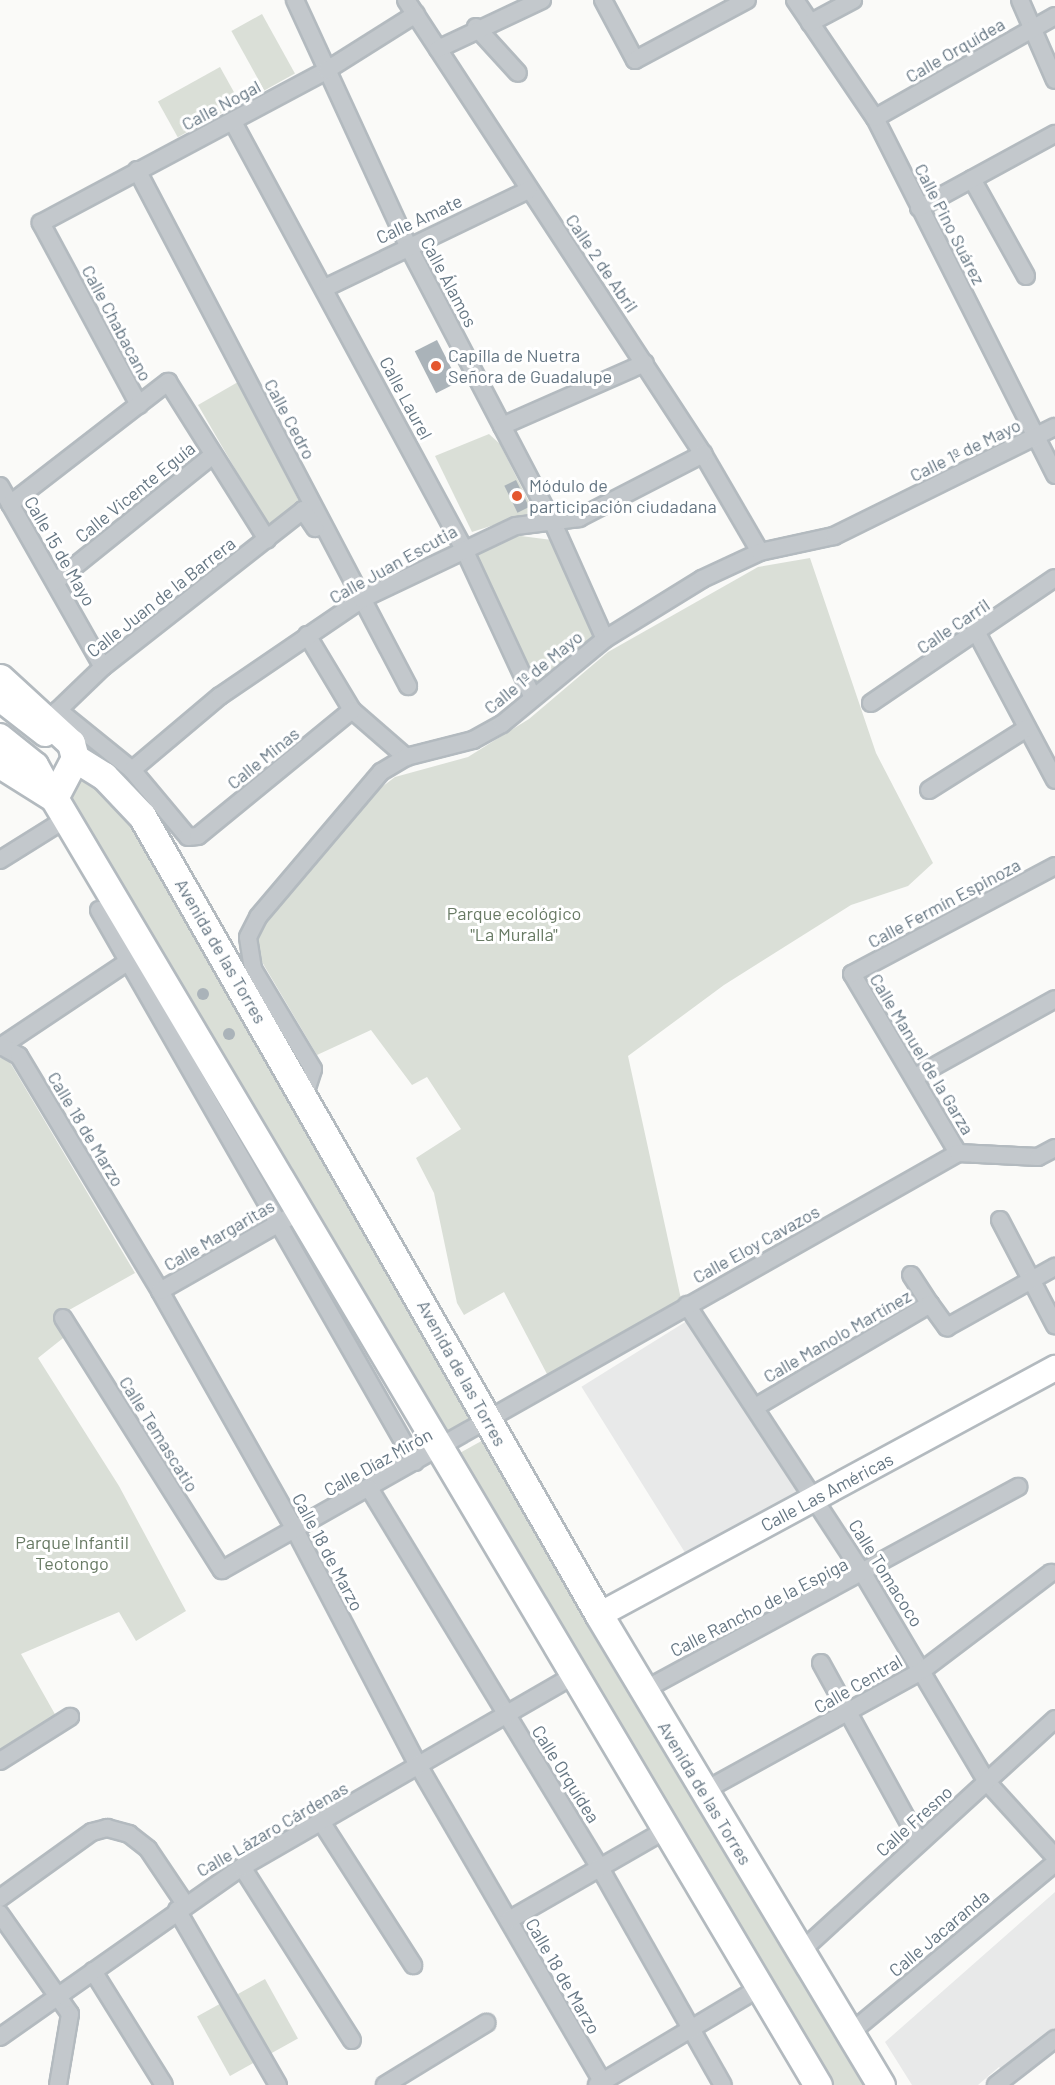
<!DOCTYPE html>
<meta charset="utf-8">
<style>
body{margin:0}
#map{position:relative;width:1055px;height:2085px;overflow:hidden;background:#fafaf8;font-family:Barlow,sans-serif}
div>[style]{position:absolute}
.built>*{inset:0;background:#e8e9e9;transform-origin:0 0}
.green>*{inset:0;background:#dadfd7;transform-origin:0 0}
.building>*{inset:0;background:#aab3b9;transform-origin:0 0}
.round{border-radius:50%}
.roads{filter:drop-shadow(2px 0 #b3babf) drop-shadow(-2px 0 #b3babf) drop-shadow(0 2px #b3babf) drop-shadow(0 -2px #b3babf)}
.street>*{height:16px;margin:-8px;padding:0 8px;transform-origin:8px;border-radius:8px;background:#c3c8cc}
.secondary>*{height:24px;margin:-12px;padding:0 12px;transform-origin:12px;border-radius:12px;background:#fff}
.primary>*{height:27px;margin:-13.5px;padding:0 13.5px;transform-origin:13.5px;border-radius:13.5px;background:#fff}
.dots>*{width:16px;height:16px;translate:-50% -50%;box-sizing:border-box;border:3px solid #fff;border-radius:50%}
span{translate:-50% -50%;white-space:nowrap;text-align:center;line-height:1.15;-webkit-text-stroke:6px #fff;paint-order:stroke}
.street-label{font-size:18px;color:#657683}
.poi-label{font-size:18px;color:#657683}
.left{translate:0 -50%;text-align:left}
.park-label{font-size:18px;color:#687a64}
</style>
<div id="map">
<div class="built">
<div style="left:690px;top:1319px;width:207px;height:128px;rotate:58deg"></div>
<div style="clip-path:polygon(1055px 1892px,1055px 2029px,1004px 2072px,999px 2067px,978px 2085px,912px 2085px,885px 2042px)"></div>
</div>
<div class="green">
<div style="left:262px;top:14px;width:68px;height:35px;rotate:61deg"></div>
<div style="left:220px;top:67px;width:41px;height:71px;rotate:61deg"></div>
<div style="clip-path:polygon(238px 382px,302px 507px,271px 531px,198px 405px)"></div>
<div style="clip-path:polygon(489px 434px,500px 444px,534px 512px,472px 532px,435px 456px)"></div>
<div style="clip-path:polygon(513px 535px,552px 540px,597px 635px,535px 686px,475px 555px)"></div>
<div style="clip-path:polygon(810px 558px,876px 753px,933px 863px,908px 886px,851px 905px,724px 985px,628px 1056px,681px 1299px,548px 1376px,504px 1292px,464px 1315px,457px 1303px,434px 1193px,416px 1158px,461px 1129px,427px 1077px,412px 1085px,371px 1030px,317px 1055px,262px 962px,258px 940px,263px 927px,366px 799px,395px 777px,468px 757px,529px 719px,608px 652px,758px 567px)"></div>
<div style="clip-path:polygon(85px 774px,135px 819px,480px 1419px,448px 1437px,67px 796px,69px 781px)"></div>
<div style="clip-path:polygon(0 1058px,8px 1059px,135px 1273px,62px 1314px,72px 1331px,38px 1358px,119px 1486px,186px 1611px,136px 1641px,119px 1612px,21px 1654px,56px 1716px,0 1753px)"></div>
<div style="clip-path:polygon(485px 1439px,871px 2085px,822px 2085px,458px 1454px)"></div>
<div style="left:265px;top:1979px;width:68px;height:32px;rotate:61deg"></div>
<div style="left:225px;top:2001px;width:68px;height:32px;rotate:61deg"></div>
</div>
<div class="building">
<div style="left:437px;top:340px;width:47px;height:25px;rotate:63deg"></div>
<div style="left:516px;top:480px;width:30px;height:13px;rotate:64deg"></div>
<div class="round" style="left:197px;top:988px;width:12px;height:12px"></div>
<div class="round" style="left:223px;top:1028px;width:12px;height:12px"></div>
</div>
<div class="roads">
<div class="street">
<div style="left:295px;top:0;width:268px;rotate:65.3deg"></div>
<div style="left:407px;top:244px;width:315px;rotate:62.4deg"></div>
<div style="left:553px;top:523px;width:127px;rotate:65.9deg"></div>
<div style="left:406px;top:0;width:543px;rotate:56.81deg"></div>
<div style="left:703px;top:454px;width:113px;rotate:59.8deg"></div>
<div style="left:603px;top:0;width:68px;rotate:61.9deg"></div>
<div style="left:635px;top:60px;width:127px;rotate:-28.2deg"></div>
<div style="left:795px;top:0;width:143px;rotate:55.9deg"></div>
<div style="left:875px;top:118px;width:400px;rotate:63.2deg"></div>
<div style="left:1020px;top:0;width:87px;rotate:66.4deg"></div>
<div style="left:810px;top:23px;width:49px;rotate:-28.1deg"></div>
<div style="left:476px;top:27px;width:62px;rotate:47.6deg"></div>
<div style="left:438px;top:49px;width:115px;rotate:-25.2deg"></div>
<div style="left:875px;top:118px;width:207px;rotate:-29.5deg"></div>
<div style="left:233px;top:122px;width:483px;rotate:61.6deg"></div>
<div style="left:463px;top:547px;width:166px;rotate:65.1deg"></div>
<div style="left:137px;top:170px;width:583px;rotate:62.29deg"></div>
<div style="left:972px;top:179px;width:111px;rotate:60.9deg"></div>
<div style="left:919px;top:208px;width:155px;rotate:-28.6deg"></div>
<div style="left:327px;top:287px;width:224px;rotate:-25.7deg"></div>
<div style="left:139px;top:405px;width:207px;rotate:-118.3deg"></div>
<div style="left:41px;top:223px;width:324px;rotate:-28.1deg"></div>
<div style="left:327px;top:70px;width:105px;rotate:-32.2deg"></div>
<div style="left:502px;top:426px;width:156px;rotate:-23.8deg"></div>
<div style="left:0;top:486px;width:208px;rotate:60.4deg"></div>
<div style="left:10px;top:504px;width:200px;rotate:-37.7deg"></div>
<div style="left:168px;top:382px;width:186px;rotate:57.8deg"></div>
<div style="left:55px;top:582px;width:203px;rotate:-38.8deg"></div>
<div style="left:307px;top:635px;width:87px;rotate:59deg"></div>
<div style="left:352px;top:710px;width:72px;rotate:41deg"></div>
<div style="left:978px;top:635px;width:164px;rotate:62deg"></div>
<div style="left:871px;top:703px;width:222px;rotate:-34.2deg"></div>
<div style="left:58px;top:710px;width:95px;rotate:39deg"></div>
<div style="left:132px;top:770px;width:87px;rotate:50.1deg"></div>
<div style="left:188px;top:837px;width:10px;rotate:-6deg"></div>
<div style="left:198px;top:836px;width:199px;rotate:-39.3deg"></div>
<div style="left:52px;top:716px;width:71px;rotate:-43.9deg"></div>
<div style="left:103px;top:667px;width:254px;rotate:-38.1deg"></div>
<div style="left:303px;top:510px;width:22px;rotate:56deg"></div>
<div style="left:132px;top:770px;width:115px;rotate:-40.1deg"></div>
<div style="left:220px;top:696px;width:172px;rotate:-34.3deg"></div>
<div style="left:362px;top:599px;width:170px;rotate:-25.4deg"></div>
<div style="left:516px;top:526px;width:64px;rotate:-7.2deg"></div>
<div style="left:579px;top:518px;width:140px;rotate:-27.3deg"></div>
<div style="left:929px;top:790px;width:116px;rotate:-32.3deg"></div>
<div style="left:0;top:860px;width:75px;rotate:-32deg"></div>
<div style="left:99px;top:910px;width:636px;rotate:60.21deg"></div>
<div style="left:0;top:1047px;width:151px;rotate:-33.7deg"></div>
<div style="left:3px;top:1047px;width:18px;rotate:29deg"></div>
<div style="left:19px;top:1056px;width:274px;rotate:59deg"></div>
<div style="left:160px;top:1291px;width:274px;rotate:60.5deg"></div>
<div style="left:295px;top:1530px;width:265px;rotate:62.4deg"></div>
<div style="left:418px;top:1765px;width:370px;rotate:59.8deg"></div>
<div style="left:915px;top:1077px;width:160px;rotate:-29.1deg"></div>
<div style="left:305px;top:1094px;width:26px;rotate:-72deg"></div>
<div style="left:313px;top:1069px;width:117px;rotate:-121deg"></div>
<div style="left:253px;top:969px;width:32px;rotate:-99deg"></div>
<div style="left:248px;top:937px;width:22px;rotate:-63deg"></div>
<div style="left:258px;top:917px;width:190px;rotate:-49.7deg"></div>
<div style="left:381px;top:772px;width:29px;rotate:-31deg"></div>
<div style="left:406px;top:757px;width:69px;rotate:-14.2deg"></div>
<div style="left:473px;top:740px;width:33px;rotate:-29deg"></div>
<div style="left:502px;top:724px;width:134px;rotate:-39.5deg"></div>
<div style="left:605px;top:639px;width:114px;rotate:-31.7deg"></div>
<div style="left:702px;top:579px;width:64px;rotate:-25deg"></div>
<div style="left:760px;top:552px;width:76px;rotate:-12.2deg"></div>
<div style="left:834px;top:536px;width:246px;rotate:-26.3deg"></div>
<div style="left:958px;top:1153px;width:208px;rotate:-120.6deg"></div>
<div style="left:852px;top:974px;width:230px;rotate:-28deg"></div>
<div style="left:1000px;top:1220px;width:119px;rotate:62.4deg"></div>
<div style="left:911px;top:1275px;width:35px;rotate:57deg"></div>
<div style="left:160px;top:1291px;width:158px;rotate:-29.7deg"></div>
<div style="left:687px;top:1305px;width:323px;rotate:56.8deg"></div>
<div style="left:864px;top:1575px;width:241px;rotate:59.3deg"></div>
<div style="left:987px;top:1782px;width:101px;rotate:47.8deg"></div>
<div style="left:63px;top:1318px;width:298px;rotate:57.8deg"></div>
<div style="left:222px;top:1570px;width:846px;rotate:-29.53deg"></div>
<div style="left:958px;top:1153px;width:80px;rotate:2.9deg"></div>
<div style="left:1038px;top:1157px;width:19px;rotate:-28deg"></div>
<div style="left:757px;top:1406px;width:201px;rotate:-30.5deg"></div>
<div style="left:930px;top:1304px;width:29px;rotate:54deg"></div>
<div style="left:947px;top:1327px;width:124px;rotate:-29.1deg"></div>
<div style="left:369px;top:1488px;width:445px;rotate:58.7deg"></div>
<div style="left:600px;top:1868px;width:249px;rotate:60.5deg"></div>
<div style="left:821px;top:1663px;width:203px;rotate:61.2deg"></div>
<div style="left:644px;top:1690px;width:426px;rotate:-28.5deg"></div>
<div style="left:0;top:1761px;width:83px;rotate:-32.2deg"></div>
<div style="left:704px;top:1791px;width:250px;rotate:-28.9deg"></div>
<div style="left:923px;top:1670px;width:161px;rotate:-37.2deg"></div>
<div style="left:322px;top:1823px;width:169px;rotate:57.3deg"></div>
<div style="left:242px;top:1867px;width:205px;rotate:57.6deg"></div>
<div style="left:0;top:1898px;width:113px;rotate:-35.7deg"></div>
<div style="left:92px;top:1832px;width:16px;rotate:-15deg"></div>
<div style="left:107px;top:1828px;width:23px;rotate:15deg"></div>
<div style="left:129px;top:1834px;width:24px;rotate:38deg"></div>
<div style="left:148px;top:1849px;width:66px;rotate:56.1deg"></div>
<div style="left:177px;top:1910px;width:202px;rotate:60deg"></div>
<div style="left:0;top:1914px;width:122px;rotate:55deg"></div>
<div style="left:70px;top:2014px;width:72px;rotate:99.6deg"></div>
<div style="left:509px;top:1920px;width:182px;rotate:-29.9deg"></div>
<div style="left:799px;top:1953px;width:347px;rotate:-42.4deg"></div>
<div style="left:93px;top:1971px;width:134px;rotate:58.1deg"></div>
<div style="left:849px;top:2034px;width:268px;rotate:-39.7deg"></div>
<div style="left:0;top:2037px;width:296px;rotate:-35.1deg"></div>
<div style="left:242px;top:1867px;width:386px;rotate:-30deg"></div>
<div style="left:385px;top:2085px;width:119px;rotate:-31.5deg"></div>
<div style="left:597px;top:2085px;width:191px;rotate:-30.9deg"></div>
<div style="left:996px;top:2085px;width:75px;rotate:-37.9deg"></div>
</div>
<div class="secondary">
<div style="left:0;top:699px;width:57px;rotate:37.9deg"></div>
<div style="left:0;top:736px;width:46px;rotate:38.9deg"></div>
<div style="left:36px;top:765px;width:38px;rotate:61deg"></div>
<div style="left:599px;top:1615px;width:519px;rotate:-28.44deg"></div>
</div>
<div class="primary">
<div style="left:0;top:678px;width:96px;rotate:42.5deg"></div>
<div style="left:71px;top:743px;width:16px;rotate:75deg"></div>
<div style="left:75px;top:758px;width:45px;rotate:117.7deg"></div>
<div style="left:75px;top:758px;width:34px;rotate:32deg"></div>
<div style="left:104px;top:776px;width:55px;rotate:46.5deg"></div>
<div style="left:142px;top:816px;width:920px;rotate:60.23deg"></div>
<div style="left:599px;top:1615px;width:548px;rotate:59.04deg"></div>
<div style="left:0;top:764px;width:64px;rotate:32.2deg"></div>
<div style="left:54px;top:798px;width:1497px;rotate:59.31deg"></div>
</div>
</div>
<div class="dots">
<div style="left:436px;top:366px;background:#e4572e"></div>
<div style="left:517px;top:496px;background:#e4572e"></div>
</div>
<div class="street-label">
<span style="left:955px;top:50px;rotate:-30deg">Calle Orquídea</span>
<span style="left:221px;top:105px;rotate:-28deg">Calle Nogal</span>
<span style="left:419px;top:219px;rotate:-25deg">Calle Amate</span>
<span style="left:950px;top:224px;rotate:63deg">Calle Pino Suárez</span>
<span style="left:602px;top:263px;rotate:56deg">Calle 2 de Abril</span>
<span style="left:449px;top:282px;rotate:62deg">Calle Álamos</span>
<span style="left:117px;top:323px;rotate:62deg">Calle Chabacano</span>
<span style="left:406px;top:398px;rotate:62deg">Calle Laurel</span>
<span style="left:290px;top:419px;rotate:62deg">Calle Cedro</span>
<span style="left:965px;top:450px;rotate:-26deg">Calle 1º de Mayo</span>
<span style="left:135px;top:492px;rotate:-39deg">Calle Vicente Eguía</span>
<span style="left:60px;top:551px;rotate:60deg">Calle 15 de Mayo</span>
<span style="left:393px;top:564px;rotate:-29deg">Calle Juan Escutia</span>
<span style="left:161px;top:597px;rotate:-38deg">Calle Juan de la Barrera</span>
<span style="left:953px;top:626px;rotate:-34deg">Calle Carril</span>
<span style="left:533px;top:672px;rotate:-39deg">Calle 1º de Mayo</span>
<span style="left:263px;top:758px;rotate:-39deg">Calle Minas</span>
<span style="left:944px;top:903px;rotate:-28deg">Calle Fermín Espinoza</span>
<span style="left:221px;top:951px;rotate:60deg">Avenida de las Torres</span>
<span style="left:922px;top:1054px;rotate:59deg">Calle Manuel de la Garza</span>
<span style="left:86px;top:1129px;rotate:59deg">Calle 18 de Marzo</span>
<span style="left:219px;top:1235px;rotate:-30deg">Calle Margaritas</span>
<span style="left:756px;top:1244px;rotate:-29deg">Calle Eloy Cavazos</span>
<span style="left:837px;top:1336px;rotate:-30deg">Calle Manolo Martínez</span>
<span style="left:462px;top:1373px;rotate:61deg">Avenida de las Torres</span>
<span style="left:159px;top:1434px;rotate:58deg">Calle Temascatio</span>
<span style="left:378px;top:1462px;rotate:-29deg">Calle Díaz Mirón</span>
<span style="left:827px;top:1492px;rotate:-28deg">Calle Las Américas</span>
<span style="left:328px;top:1552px;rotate:62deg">Calle 18 de Marzo</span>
<span style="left:886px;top:1573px;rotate:58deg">Calle Tomacoco</span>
<span style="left:759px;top:1607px;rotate:-27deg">Calle Rancho de la Espiga</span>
<span style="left:858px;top:1684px;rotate:-30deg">Calle Central</span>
<span style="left:566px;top:1774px;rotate:58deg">Calle Orquídea</span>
<span style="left:705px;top:1793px;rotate:59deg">Avenida de las Torres</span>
<span style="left:914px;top:1821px;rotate:-42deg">Calle Fresno</span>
<span style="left:272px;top:1829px;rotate:-30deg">Calle Lázaro Cárdenas</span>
<span style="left:939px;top:1933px;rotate:-40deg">Calle Jacaranda</span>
<span style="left:563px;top:1976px;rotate:60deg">Calle 18 de Marzo</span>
</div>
<div class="poi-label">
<span class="left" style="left:448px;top:366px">Capilla de Nuetra<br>Señora de Guadalupe</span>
<span class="left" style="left:529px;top:496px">Módulo de<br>participación ciudadana</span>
</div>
<div class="park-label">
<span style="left:514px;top:924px">Parque ecológico<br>"La Muralla"</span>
<span style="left:72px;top:1553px">Parque Infantil<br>Teotongo</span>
</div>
</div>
